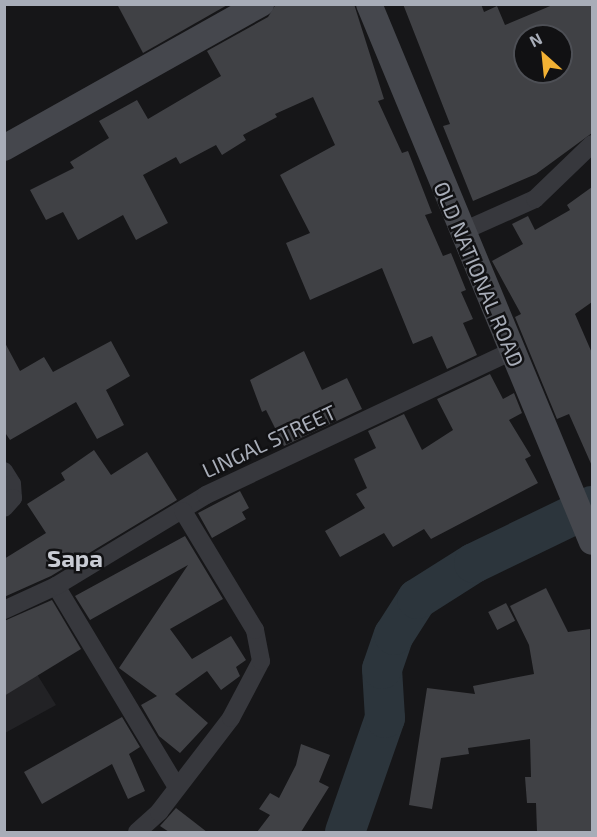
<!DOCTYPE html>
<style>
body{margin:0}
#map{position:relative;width:597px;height:837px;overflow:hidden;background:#161618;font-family:"Exo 2",sans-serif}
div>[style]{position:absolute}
.built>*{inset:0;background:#222225}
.river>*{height:40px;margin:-20px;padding:0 20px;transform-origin:20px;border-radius:20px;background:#2c353c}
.building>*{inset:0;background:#404145;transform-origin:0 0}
.street>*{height:18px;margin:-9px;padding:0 9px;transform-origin:9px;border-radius:9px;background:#37383d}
.secondary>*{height:26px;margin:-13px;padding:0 13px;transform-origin:13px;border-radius:13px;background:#45474d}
span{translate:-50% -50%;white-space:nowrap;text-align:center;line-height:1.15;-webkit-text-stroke:5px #111113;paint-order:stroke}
.street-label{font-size:21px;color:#a8adb8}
.quarter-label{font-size:24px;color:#c9ccd4;font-weight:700}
.frame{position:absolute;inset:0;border:6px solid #a8adb8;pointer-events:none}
.north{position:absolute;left:513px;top:24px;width:60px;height:60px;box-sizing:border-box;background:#111113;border:2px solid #4d4f55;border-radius:50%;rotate:333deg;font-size:16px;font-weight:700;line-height:24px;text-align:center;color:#a8adb8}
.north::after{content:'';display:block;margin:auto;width:21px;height:27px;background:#f2b134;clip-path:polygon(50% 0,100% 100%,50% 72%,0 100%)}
</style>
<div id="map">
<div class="built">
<div style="clip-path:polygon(4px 621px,56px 705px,5px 733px,4px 733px)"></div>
</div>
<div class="river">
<div style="left:345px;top:832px;width:121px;rotate:-70.7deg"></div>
<div style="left:385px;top:718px;width:49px;rotate:-93.5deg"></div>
<div style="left:382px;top:669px;width:36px;rotate:-71deg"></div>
<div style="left:394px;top:635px;width:43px;rotate:-57.4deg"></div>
<div style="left:417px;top:599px;width:67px;rotate:-32.3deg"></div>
<div style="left:474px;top:563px;width:131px;rotate:-25.8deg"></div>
</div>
<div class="building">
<div style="clip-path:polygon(117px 4px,229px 4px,143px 53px)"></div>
<div style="clip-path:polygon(276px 4px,354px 4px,384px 99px,378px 101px,402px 153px,408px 151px,432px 213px,425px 215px,443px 256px,451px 253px,466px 290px,461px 292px,473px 319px,463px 323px,477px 355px,447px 369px,432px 336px,413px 344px,382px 268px,310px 300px,286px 243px,310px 233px,280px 175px,335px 145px,313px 97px,275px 114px,277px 117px,243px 135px,246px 140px,222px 155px,216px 145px,180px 164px,176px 157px,143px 175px,168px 223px,136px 240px,123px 215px,78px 240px,63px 212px,46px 220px,30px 190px,74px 168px,70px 162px,109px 138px,99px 121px,137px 100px,148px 119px,221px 76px,207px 51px,268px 17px)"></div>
<div style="clip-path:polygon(evenodd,403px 4px,481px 4px,484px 12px,497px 6px,505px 25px,555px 4px,592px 4px,592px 133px,536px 174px,473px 201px,443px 126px,450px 124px,403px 4px,525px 36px,561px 36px,561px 72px,525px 72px,525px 36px)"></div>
<div style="clip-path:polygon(592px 187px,592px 302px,575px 314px,592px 353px,592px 466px,569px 414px,557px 419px,515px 317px,521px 314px,492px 261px,523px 244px,512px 224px,528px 216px,535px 230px,570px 210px,567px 205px)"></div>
<div style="clip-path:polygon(4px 341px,20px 371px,44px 357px,53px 372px,111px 341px,130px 376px,106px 390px,124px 425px,97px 439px,76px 402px,10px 440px,4px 431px)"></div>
<div style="clip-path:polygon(304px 351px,322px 390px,347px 378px,362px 409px,284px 446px,266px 410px,262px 412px,250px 380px)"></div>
<div style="clip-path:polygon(490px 374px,503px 399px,514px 393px,522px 413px,509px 420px,531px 456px,525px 459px,538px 483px,431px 539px,424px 529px,393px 547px,384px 533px,340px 557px,325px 531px,365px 508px,356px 494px,367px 488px,354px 459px,376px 448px,368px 431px,404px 414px,422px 450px,453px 430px,437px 399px)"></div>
<div style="clip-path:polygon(94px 450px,111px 475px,147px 452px,177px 500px,51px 576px,4px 597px,4px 559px,46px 533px,27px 504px,65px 480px,61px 473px)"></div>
<div style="clip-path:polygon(240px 491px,249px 508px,242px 512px,246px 519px,212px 538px,198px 513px)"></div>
<div style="clip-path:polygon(185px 536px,223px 599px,170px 629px,192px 659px,231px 636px,246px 660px,236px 667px,240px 676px,221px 690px,207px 671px,175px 694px,208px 723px,180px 753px,159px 736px,141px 705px,157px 696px,119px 668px,188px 565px,90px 620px,75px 596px)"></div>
<div style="clip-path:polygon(546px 588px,568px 632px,590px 629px,592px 832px,537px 832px,536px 803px,527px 803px,525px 777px,531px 777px,530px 739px,468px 748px,469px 754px,441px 758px,432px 809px,409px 805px,427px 688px,475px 694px,473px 686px,534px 674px,529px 645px,510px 606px)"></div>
<div style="clip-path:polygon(52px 600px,81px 649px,4px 696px,4px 621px)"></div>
<div style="left:506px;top:603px;width:20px;height:20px;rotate:63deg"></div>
<div style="clip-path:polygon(122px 717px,140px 747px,129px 754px,145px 791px,128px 799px,112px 764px,42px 804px,24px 772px)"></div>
<div style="clip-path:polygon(301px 744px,330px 755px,319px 782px,329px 787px,301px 832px,257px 832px,270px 815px,259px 809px,270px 793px,279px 798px,296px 765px)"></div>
<div style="clip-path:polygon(176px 808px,207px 832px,169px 832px,160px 826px)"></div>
</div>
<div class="street">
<div style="left:461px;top:232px;width:81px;rotate:-24deg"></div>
<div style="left:535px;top:199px;width:79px;rotate:-44deg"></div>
<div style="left:4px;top:471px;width:15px;rotate:58deg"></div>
<div style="left:12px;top:484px;width:14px;rotate:86deg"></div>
<div style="left:13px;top:498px;width:13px;rotate:132deg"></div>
<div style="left:56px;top:586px;width:235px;rotate:59deg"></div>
<div style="left:4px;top:610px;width:57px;rotate:-24.8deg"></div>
<div style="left:56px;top:586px;width:175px;rotate:-31.2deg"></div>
<div style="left:206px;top:495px;width:336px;rotate:-25.2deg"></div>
<div style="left:137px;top:832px;width:30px;rotate:-42deg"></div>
<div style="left:159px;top:812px;width:118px;rotate:-52.5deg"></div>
<div style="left:231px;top:718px;width:64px;rotate:-62.2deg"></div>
<div style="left:261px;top:661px;width:32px;rotate:-101deg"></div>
<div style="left:255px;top:630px;width:139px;rotate:-121.2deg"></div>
</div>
<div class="secondary">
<div style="left:369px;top:4px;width:582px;rotate:67.49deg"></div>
<div style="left:4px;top:148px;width:295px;rotate:-29.3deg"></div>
</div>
<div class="street-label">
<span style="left:479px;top:274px;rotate:67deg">OLD NATIONAL ROAD</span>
<span style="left:269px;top:441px;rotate:-25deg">LINGAL STREET</span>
</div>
<div class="quarter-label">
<span style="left:75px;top:558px">Sapa</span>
</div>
<div class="frame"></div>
<div class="north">N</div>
</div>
